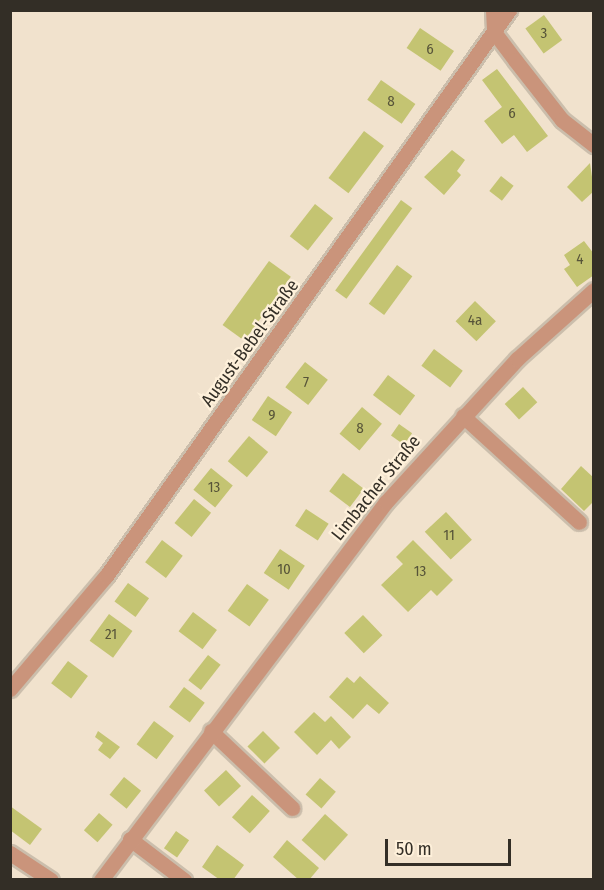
<!DOCTYPE html>
<meta charset="utf-8">
<style>
body{margin:0}
#map{position:relative;width:604px;height:890px;overflow:hidden;background:#f1e2cd;font-family:"Fira Sans Condensed",sans-serif}
div>[style]{position:absolute}
.building>*{inset:0;background:#c4c472;transform-origin:0 0}
.roads{filter:drop-shadow(2px 0 #cbbeac) drop-shadow(-2px 0 #cbbeac) drop-shadow(0 2px #cbbeac) drop-shadow(0 -2px #cbbeac)}
.minor>*{height:15px;margin:-7.5px;padding:0 7.5px;transform-origin:7.5px;border-radius:7.5px;background:#ca947b}
span{translate:-50% -50%;white-space:nowrap;text-align:center;line-height:1.15;-webkit-text-stroke:4.5px #fef0da;paint-order:stroke}
.number-label{font-size:15px;color:#575439}
.number-label span{-webkit-text-stroke-width:0}
.street-label{font-size:18px;color:#332e26}
.frame{position:absolute;inset:0;border:12px solid #332e26;pointer-events:none}
.scale{position:absolute;left:385px;top:839px;width:126px;height:27px;box-sizing:border-box;border:3px solid #332e26;border-top:0;padding-left:8px;font-size:18px;line-height:21px;white-space:nowrap;color:#332e26;-webkit-text-stroke:4px #fef0da;paint-order:stroke}
</style>
<div id="map">
<div class="building">
<div style="left:544px;top:15px;width:31px;height:23px;rotate:54deg"></div>
<div style="left:420px;top:28px;width:41px;height:24px;rotate:34deg"></div>
<div style="clip-path:polygon(497px 69px,548px 136px,527px 152px,514px 135px,502px 144px,484px 121px,502px 107px,482px 80px)"></div>
<div style="left:381px;top:80px;width:42px;height:24px;rotate:35deg"></div>
<div style="left:364px;top:131px;width:25px;height:59px;rotate:37deg"></div>
<div style="clip-path:polygon(452px 150px,465px 160px,457px 171px,461px 175px,444px 195px,424px 177px)"></div>
<div style="clip-path:polygon(590px 163px,594px 191px,582px 202px,567px 187px)"></div>
<div style="left:501px;top:176px;width:16px;height:19px;rotate:38deg"></div>
<div style="left:401px;top:200px;width:14px;height:112px;rotate:36deg"></div>
<div style="left:315px;top:204px;width:23px;height:41px;rotate:38deg"></div>
<div style="clip-path:polygon(584px 241px,594px 254px,594px 275px,577px 287px,564px 269px,570px 265px,564px 255px)"></div>
<div style="left:269px;top:261px;width:27px;height:79px;rotate:36deg"></div>
<div style="left:397px;top:265px;width:19px;height:48px;rotate:36deg"></div>
<div style="left:475px;top:301px;width:29px;height:28px;rotate:44deg"></div>
<div style="left:434px;top:349px;width:36px;height:21px;rotate:37deg"></div>
<div style="left:305px;top:362px;width:29px;height:32px;rotate:38deg"></div>
<div style="left:388px;top:375px;width:34px;height:25px;rotate:37deg"></div>
<div style="left:523px;top:387px;width:21px;height:25px;rotate:47deg"></div>
<div style="left:268px;top:396px;width:29px;height:29px;rotate:34deg"></div>
<div style="left:362px;top:407px;width:26px;height:35px;rotate:40deg"></div>
<div style="left:399px;top:424px;width:16px;height:14px;rotate:35deg"></div>
<div style="left:249px;top:436px;width:25px;height:33px;rotate:40deg"></div>
<div style="clip-path:polygon(581px 466px,594px 478px,594px 501px,584px 511px,561px 489px)"></div>
<div style="left:211px;top:468px;width:28px;height:28px;rotate:39deg"></div>
<div style="left:343px;top:473px;width:26px;height:23px;rotate:37deg"></div>
<div style="left:194px;top:499px;width:22px;height:31px;rotate:39deg"></div>
<div style="left:306px;top:509px;width:27px;height:20px;rotate:33deg"></div>
<div style="left:446px;top:512px;width:38px;height:29px;rotate:47deg"></div>
<div style="left:162px;top:540px;width:26px;height:28px;rotate:37deg"></div>
<div style="clip-path:polygon(413px 540px,453px 580px,437px 596px,431px 590px,408px 612px,381px 585px,403px 564px,396px 557px)"></div>
<div style="left:280px;top:549px;width:30px;height:29px;rotate:34deg"></div>
<div style="left:128px;top:583px;width:26px;height:23px;rotate:36deg"></div>
<div style="left:247px;top:584px;width:27px;height:33px;rotate:36deg"></div>
<div style="left:193px;top:612px;width:30px;height:24px;rotate:37deg"></div>
<div style="left:109px;top:614px;width:29px;height:33px;rotate:36deg"></div>
<div style="left:363px;top:615px;width:28px;height:26px;rotate:46deg"></div>
<div style="left:208px;top:655px;width:16px;height:32px;rotate:38deg"></div>
<div style="left:68px;top:661px;width:25px;height:28px;rotate:37deg"></div>
<div style="clip-path:polygon(360px 676px,389px 703px,379px 714px,367px 704px,353px 719px,329px 697px,347px 677px,354px 683px)"></div>
<div style="left:184px;top:687px;width:26px;height:25px;rotate:37deg"></div>
<div style="clip-path:polygon(314px 712px,325px 722px,331px 716px,351px 737px,339px 749px,331px 740px,317px 755px,294px 732px)"></div>
<div style="left:154px;top:721px;width:25px;height:29px;rotate:37deg"></div>
<div style="clip-path:polygon(98px 731px,120px 747px,110px 759px,98px 750px,103px 743px,95px 737px)"></div>
<div style="left:263px;top:731px;width:24px;height:22px;rotate:45deg"></div>
<div style="left:226px;top:770px;width:22px;height:30px;rotate:47deg"></div>
<div style="left:124px;top:777px;width:22px;height:23px;rotate:39deg"></div>
<div style="left:320px;top:778px;width:21px;height:22px;rotate:41deg"></div>
<div style="left:252px;top:795px;width:24px;height:30px;rotate:42deg"></div>
<div style="clip-path:polygon(10px 806px,42px 829px,30px 845px,10px 830px)"></div>
<div style="left:99px;top:813px;width:18px;height:23px;rotate:41deg"></div>
<div style="left:325px;top:814px;width:31px;height:35px;rotate:42deg"></div>
<div style="left:176px;top:831px;width:16px;height:21px;rotate:35deg"></div>
<div style="clip-path:polygon(287px 840px,319px 868px,309px 880px,299px 880px,273px 857px)"></div>
<div style="clip-path:polygon(217px 845px,244px 865px,233px 880px,220px 880px,202px 867px)"></div>
</div>
<div class="roads">
<div class="minor">
<div style="left:493px;top:10px;width:22px;rotate:87deg"></div>
<div style="left:494px;top:32px;width:35px;rotate:53deg"></div>
<div style="left:515px;top:60px;width:76px;rotate:51.9deg"></div>
<div style="left:562px;top:120px;width:41px;rotate:38deg"></div>
<div style="left:463px;top:416px;width:157px;rotate:42.4deg"></div>
<div style="left:10px;top:689px;width:148px;rotate:-49.7deg"></div>
<div style="left:106px;top:576px;width:695px;rotate:-54.55deg"></div>
<div style="left:211px;top:731px;width:112px;rotate:43.5deg"></div>
<div style="left:130px;top:839px;width:68px;rotate:37.2deg"></div>
<div style="left:10px;top:853px;width:49px;rotate:33.4deg"></div>
<div style="left:101px;top:880px;width:473px;rotate:-53deg"></div>
<div style="left:386px;top:502px;width:194px;rotate:-47.5deg"></div>
<div style="left:517px;top:359px;width:103px;rotate:-41.9deg"></div>
</div>
</div>
<div class="number-label">
<span style="left:544px;top:34px">3</span>
<span style="left:430px;top:50px">6</span>
<span style="left:391px;top:102px">8</span>
<span style="left:512px;top:114px">6</span>
<span style="left:580px;top:260px">4</span>
<span style="left:475px;top:321px">4a</span>
<span style="left:306px;top:383px">7</span>
<span style="left:272px;top:416px">9</span>
<span style="left:360px;top:429px">8</span>
<span style="left:214px;top:488px">13</span>
<span style="left:449px;top:536px">11</span>
<span style="left:284px;top:570px">10</span>
<span style="left:420px;top:572px">13</span>
<span style="left:111px;top:635px">21</span>
</div>
<div class="street-label">
<span style="left:250px;top:343px;rotate:-54deg">August-Bebel-Straße</span>
<span style="left:376px;top:488px;rotate:-51deg">Limbacher Straße</span>
</div>
<div class="frame"></div>
<div class="scale">50 m</div>
</div>
